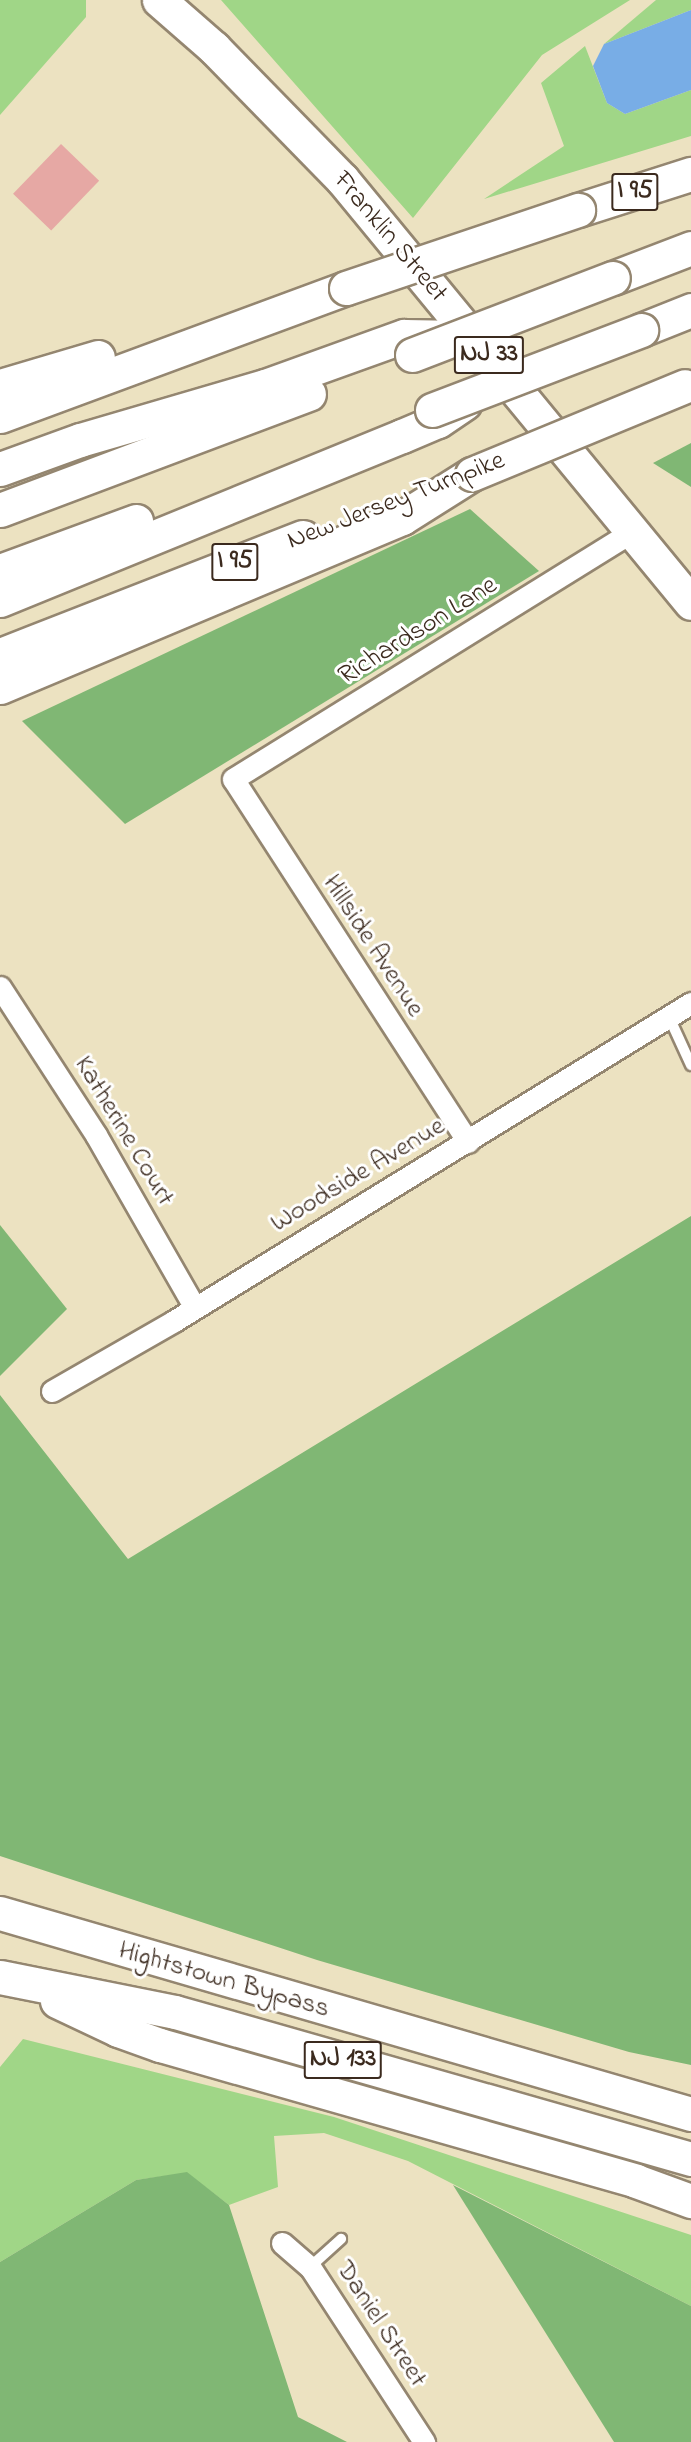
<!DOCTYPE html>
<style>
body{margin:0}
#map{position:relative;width:691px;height:2442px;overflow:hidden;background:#ece2c1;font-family:"Indie Flower",sans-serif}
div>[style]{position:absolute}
.green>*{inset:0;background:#a0d687}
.forest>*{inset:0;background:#80b774}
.water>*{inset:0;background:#78ade6}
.building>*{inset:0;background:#e6a8a4;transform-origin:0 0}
.roads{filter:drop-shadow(2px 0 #948670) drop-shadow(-2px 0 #948670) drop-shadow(0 2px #948670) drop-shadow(0 -2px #948670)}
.lane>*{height:10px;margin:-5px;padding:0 5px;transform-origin:5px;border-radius:5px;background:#fff}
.street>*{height:21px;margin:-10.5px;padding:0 10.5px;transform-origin:10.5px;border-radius:10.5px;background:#fff}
.primary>*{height:33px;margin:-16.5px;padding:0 16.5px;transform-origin:16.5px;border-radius:16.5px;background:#fff}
.highway>*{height:33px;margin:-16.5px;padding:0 16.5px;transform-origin:16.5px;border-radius:16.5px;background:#fff}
.bridges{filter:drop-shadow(2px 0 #948670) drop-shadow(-2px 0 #948670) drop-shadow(0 2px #948670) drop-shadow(0 -2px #948670)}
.highway-bridge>*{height:33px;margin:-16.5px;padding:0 16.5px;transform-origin:16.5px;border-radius:16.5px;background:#fff}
span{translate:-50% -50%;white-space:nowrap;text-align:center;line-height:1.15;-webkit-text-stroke:6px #fff;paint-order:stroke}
.shield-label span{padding:2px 4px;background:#fff;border:2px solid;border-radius:4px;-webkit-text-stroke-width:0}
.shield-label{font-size:26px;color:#3b2a1e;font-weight:700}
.street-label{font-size:27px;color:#3b2a1e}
</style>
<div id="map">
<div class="green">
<div style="clip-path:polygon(0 0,86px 0,86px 17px,0 115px)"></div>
<div style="clip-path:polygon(221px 0,630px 0,542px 55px,413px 218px)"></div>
<div style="clip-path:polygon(656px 0,691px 0,691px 10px,604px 44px)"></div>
<div style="clip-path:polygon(585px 46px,607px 103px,625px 114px,691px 90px,691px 136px,484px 199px,564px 146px,541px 83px)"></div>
<div style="clip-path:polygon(23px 2039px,334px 2117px,691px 2235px,691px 2306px,408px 2161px,324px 2133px,274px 2136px,278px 2187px,229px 2205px,187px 2173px,136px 2180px,0 2262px,0 2067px)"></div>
</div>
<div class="forest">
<div style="clip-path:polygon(691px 443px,691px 487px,653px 463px)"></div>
<div style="clip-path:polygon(470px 509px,539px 571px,125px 824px,22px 721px)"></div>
<div style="clip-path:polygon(691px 1216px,691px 2065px,629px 2052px,317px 1960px,0 1856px,0 1395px,128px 1559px)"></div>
<div style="clip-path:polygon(0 1225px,67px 1309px,0 1376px)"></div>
<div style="clip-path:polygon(187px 2172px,229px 2205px,298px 2417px,347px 2442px,0 2442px,0 2262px,136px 2180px)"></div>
<div style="clip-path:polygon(453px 2185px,691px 2306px,691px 2442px,614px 2442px)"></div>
</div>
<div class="water">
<div style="clip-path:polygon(691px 10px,691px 90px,625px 114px,607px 103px,593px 66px,604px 44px)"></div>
</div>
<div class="building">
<div style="left:61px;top:144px;width:53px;height:69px;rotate:44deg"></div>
</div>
<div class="roads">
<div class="lane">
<div style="left:669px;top:1017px;width:53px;rotate:65.4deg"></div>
<div style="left:310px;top:2267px;width:42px;rotate:-42.1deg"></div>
</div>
<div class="street">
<div style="left:0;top:987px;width:176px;rotate:57deg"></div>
<div style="left:96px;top:1135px;width:199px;rotate:60.2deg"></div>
<div style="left:468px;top:1142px;width:432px;rotate:-122.9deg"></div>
<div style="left:233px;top:779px;width:471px;rotate:-31.8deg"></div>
<div style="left:52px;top:1391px;width:141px;rotate:-29.8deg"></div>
<div style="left:174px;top:1321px;width:607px;rotate:-31.6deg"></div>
<div style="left:282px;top:2243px;width:37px;rotate:41deg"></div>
<div style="left:310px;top:2267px;width:209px;rotate:56.9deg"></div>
</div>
<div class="primary">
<div style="left:159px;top:0;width:73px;rotate:41.1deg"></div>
<div style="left:214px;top:48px;width:183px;rotate:45.7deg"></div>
<div style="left:342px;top:179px;width:549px;rotate:50.54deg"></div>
</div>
<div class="highway">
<div style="left:578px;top:210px;width:119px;rotate:-17.7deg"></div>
<div style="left:613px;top:278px;width:84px;rotate:-21deg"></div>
<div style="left:641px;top:330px;width:54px;rotate:-21.8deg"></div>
<div style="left:0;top:386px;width:102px;rotate:-16.5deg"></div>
<div style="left:0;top:416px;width:369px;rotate:-20.3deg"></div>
<div style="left:0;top:469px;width:85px;rotate:-19.9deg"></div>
<div style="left:80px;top:440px;width:193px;rotate:-16.3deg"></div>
<div style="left:265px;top:386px;width:148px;rotate:-19.8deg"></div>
<div style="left:404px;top:336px;width:56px;rotate:1deg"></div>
<div style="left:0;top:510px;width:330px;rotate:-20.6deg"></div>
<div style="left:0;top:571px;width:145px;rotate:-20.2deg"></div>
<div style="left:0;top:600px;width:434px;rotate:-22.2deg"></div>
<div style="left:402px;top:436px;width:39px;rotate:-23deg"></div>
<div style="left:438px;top:421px;width:32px;rotate:-34deg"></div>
<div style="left:0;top:655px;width:325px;rotate:-21.3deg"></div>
<div style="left:0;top:687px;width:436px;rotate:-22.8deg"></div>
<div style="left:402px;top:518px;width:83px;rotate:-32.2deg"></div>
<div style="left:0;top:1913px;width:720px;rotate:16.22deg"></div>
<div style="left:0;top:1977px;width:178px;rotate:11.3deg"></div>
<div style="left:175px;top:2012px;width:537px;rotate:15.9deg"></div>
<div style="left:57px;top:2001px;width:68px;rotate:25.4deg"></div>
<div style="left:118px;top:2030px;width:45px;rotate:19.7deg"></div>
<div style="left:160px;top:2045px;width:495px;rotate:15.9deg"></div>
<div style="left:636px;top:2181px;width:59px;rotate:20deg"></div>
</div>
</div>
<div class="bridges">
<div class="highway-bridge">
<div style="left:346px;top:288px;width:245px;rotate:-18.6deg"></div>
<div style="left:412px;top:355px;width:215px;rotate:-21deg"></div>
<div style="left:432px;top:410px;width:224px;rotate:-20.9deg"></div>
<div style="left:472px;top:474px;width:230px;rotate:-22.4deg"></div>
</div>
</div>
<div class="shield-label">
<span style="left:635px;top:192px">I 95</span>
<span style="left:489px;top:355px">NJ 33</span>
<span style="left:235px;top:562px">I 95</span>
<span style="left:343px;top:2060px">NJ 133</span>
</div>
<div class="street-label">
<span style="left:390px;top:237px;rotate:50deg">Franklin Street</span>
<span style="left:396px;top:501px;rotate:-21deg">New Jersey Turnpike</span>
<span style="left:418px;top:631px;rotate:-32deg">Richardson Lane</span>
<span style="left:373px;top:946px;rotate:57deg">Hillside Avenue</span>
<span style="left:124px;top:1131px;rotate:59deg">Katherine Court</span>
<span style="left:358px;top:1175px;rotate:-31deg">Woodside Avenue</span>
<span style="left:224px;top:1980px;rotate:16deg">Hightstown Bypass</span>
<span style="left:381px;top:2324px;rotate:57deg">Daniel Street</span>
</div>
</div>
